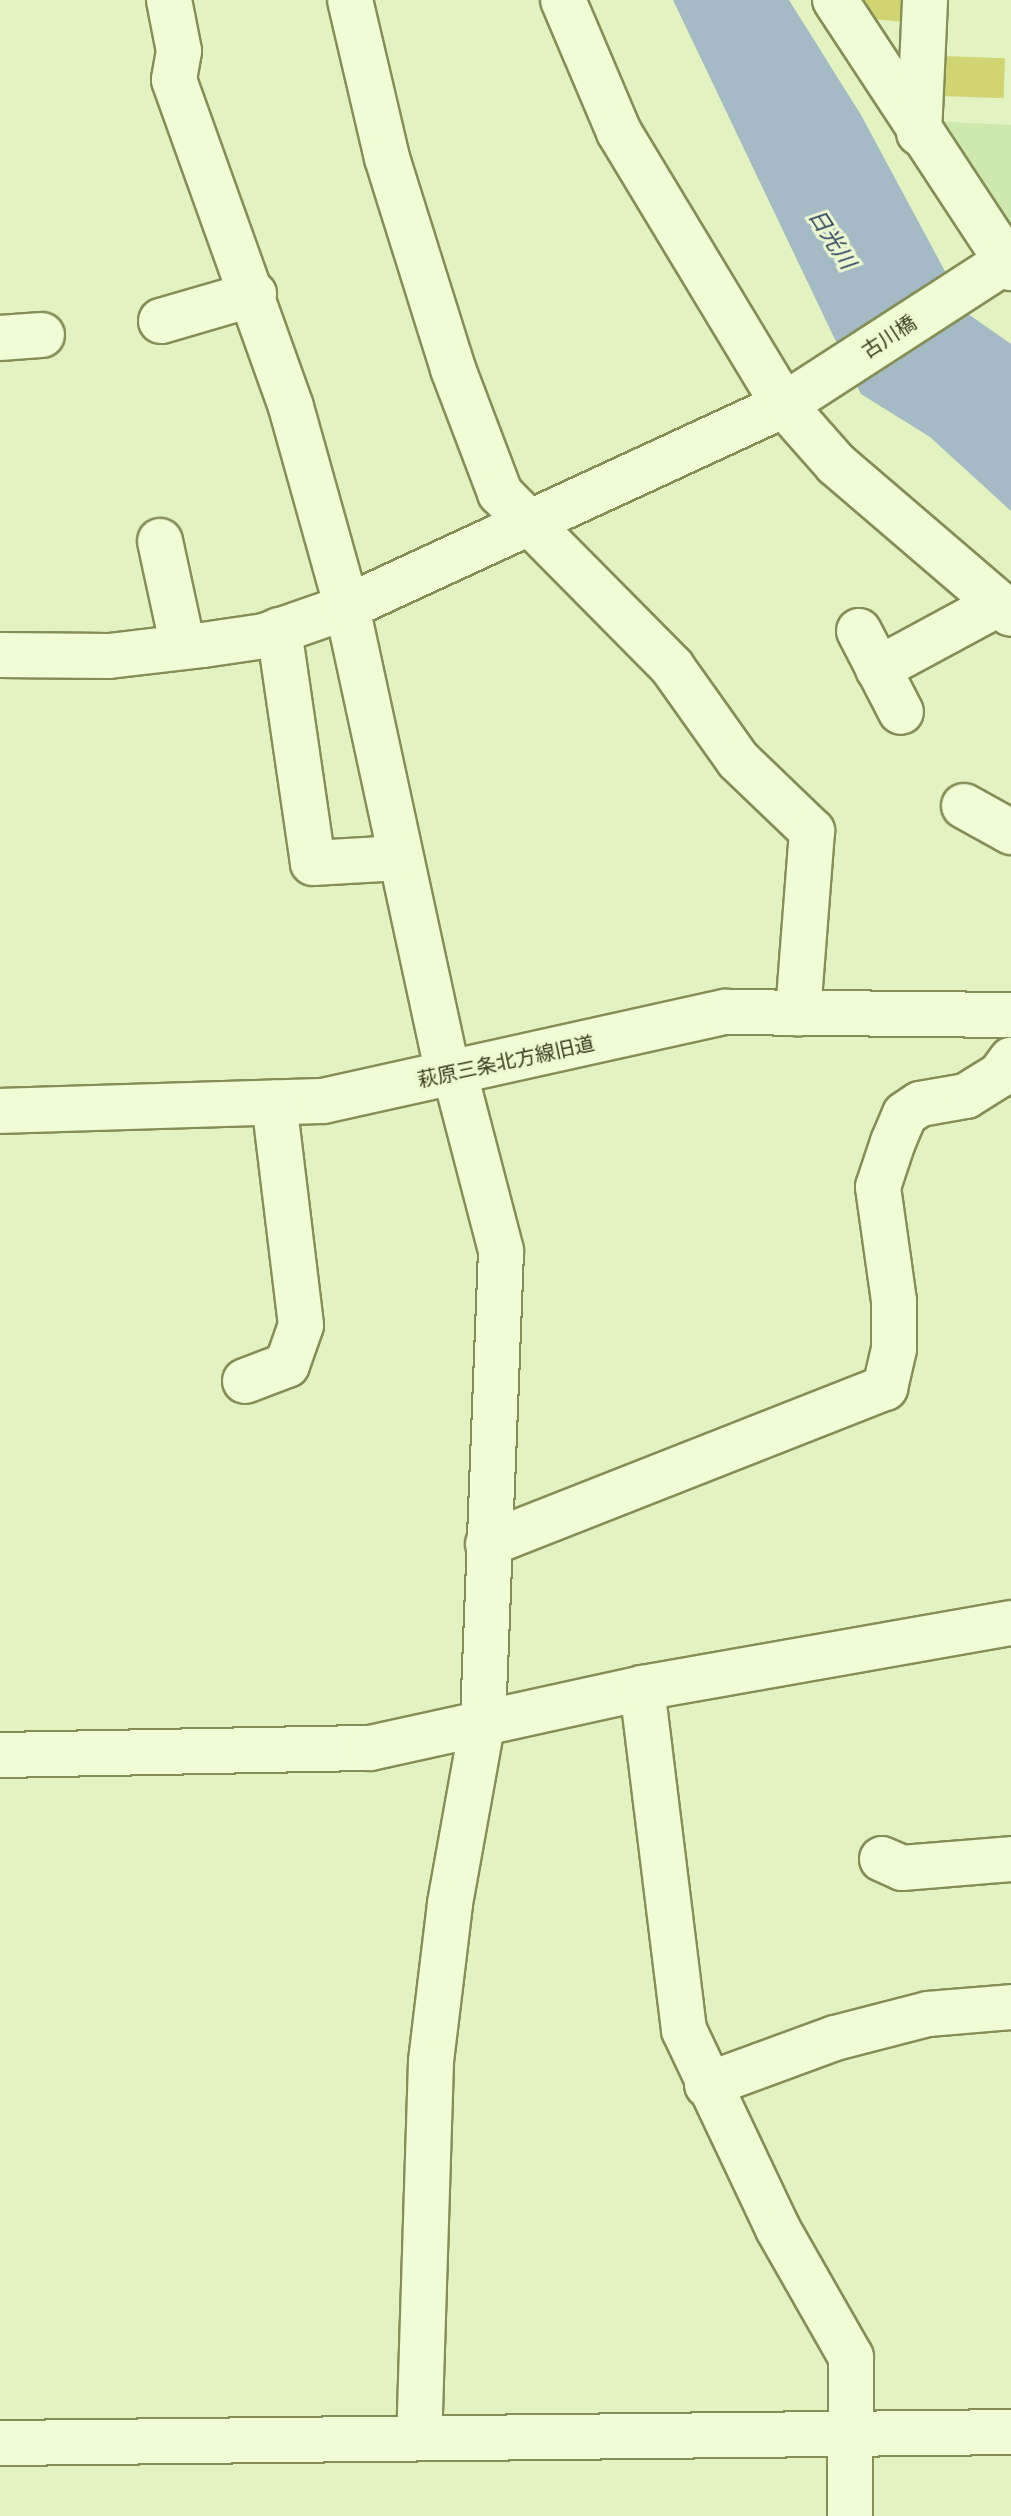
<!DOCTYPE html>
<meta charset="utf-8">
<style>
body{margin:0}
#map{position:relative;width:1011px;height:2516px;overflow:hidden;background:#e2f2c1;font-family:"Roboto Serif","Noto Sans JP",serif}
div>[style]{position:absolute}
.farmland>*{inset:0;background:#cee9ae}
.water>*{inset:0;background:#a4bac4}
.building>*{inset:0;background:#d1d473;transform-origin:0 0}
.roads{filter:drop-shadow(2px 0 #858e57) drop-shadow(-2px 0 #858e57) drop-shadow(0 2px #858e57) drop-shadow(0 -2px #858e57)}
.street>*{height:44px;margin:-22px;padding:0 22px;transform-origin:22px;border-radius:22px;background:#f0fcd5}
.secondary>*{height:44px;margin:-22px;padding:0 22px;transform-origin:22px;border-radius:22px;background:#f0fcd5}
span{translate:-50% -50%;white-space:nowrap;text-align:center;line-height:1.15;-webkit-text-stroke:6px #ecf9d1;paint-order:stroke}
.street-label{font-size:20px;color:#393c1c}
.water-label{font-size:22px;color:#2a415d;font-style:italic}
</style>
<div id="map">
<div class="farmland">
<div style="clip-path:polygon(928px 121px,1011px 125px,1011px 232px)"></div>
</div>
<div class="water">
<div style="clip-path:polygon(673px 0,789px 0,861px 115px,968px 314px,1011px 344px,1011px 511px,930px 437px,861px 394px)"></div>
</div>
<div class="building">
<div style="clip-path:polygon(865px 0,904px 0,903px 22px,864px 18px)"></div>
<div style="left:942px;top:56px;width:63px;height:40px;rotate:2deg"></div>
</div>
<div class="roads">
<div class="street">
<div style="left:169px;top:0;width:52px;rotate:78.9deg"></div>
<div style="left:179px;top:51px;width:29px;rotate:100deg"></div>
<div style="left:174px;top:80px;width:347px;rotate:70.3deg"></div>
<div style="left:291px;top:407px;width:208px;rotate:74.4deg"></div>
<div style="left:347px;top:607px;width:458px;rotate:77.8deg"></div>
<div style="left:444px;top:1055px;width:22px;rotate:60deg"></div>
<div style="left:455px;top:1074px;width:183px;rotate:75.4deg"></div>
<div style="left:501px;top:1251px;width:469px;rotate:92.2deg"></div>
<div style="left:483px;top:1720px;width:187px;rotate:100.2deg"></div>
<div style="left:450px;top:1904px;width:159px;rotate:96.9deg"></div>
<div style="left:431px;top:2062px;width:374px;rotate:91.8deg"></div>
<div style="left:350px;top:0;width:162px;rotate:76.8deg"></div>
<div style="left:387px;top:158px;width:221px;rotate:72.6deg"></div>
<div style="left:453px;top:369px;width:133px;rotate:69.2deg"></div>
<div style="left:500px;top:493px;width:245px;rotate:45.3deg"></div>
<div style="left:672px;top:667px;width:114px;rotate:54.6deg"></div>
<div style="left:738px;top:760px;width:103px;rotate:43.8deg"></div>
<div style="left:812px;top:831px;width:183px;rotate:94.4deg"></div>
<div style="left:563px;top:0;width:143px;rotate:67deg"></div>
<div style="left:619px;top:132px;width:319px;rotate:58.9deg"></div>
<div style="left:784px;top:405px;width:79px;rotate:48.6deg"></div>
<div style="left:836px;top:464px;width:230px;rotate:40.6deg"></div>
<div style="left:835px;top:0;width:321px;rotate:56.7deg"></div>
<div style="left:919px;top:133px;width:133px;rotate:-87.4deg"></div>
<div style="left:161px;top:321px;width:97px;rotate:-16.2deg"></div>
<div style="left:0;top:338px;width:42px;rotate:-4.1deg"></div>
<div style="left:160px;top:541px;width:108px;rotate:77.8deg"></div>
<div style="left:279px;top:630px;width:235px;rotate:81.7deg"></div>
<div style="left:313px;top:863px;width:87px;rotate:-3.3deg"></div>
<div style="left:859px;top:631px;width:91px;rotate:62.6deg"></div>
<div style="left:0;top:655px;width:109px;rotate:0.5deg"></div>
<div style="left:109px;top:656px;width:95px;rotate:-6.7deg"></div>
<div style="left:203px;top:645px;width:62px;rotate:-8.4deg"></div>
<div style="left:264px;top:636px;width:88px;rotate:-19.3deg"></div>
<div style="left:347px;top:607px;width:481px;rotate:-24.8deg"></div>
<div style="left:784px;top:405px;width:270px;rotate:-32.9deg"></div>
<div style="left:878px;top:669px;width:136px;rotate:-28.4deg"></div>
<div style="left:964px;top:806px;width:54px;rotate:29deg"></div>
<div style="left:245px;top:1381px;width:45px;rotate:-20.9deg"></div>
<div style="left:287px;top:1365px;width:42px;rotate:-70.7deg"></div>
<div style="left:301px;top:1325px;width:224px;rotate:-96.9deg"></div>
<div style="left:488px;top:1544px;width:427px;rotate:-21.5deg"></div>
<div style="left:885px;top:1388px;width:40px;rotate:-77deg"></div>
<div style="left:894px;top:1349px;width:48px;rotate:-90deg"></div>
<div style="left:894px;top:1301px;width:115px;rotate:-98deg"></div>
<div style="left:878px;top:1187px;width:47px;rotate:-71.6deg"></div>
<div style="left:893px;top:1142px;width:30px;rotate:-67deg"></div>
<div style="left:905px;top:1114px;width:18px;rotate:-34deg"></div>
<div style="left:920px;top:1104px;width:47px;rotate:-9.9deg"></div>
<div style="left:966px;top:1096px;width:40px;rotate:-32deg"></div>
<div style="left:1000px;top:1075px;width:19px;rotate:-54deg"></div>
<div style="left:642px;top:1688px;width:345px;rotate:83deg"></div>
<div style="left:684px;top:2030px;width:220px;rotate:64.7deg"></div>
<div style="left:778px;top:2229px;width:147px;rotate:60.3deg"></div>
<div style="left:851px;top:2357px;width:159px;rotate:90.4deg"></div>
<div style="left:0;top:1755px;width:370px;rotate:-1.1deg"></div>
<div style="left:370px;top:1748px;width:279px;rotate:-12.4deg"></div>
<div style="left:642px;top:1688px;width:375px;rotate:-10deg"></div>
<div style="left:882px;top:1859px;width:22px;rotate:24deg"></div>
<div style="left:902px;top:1868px;width:109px;rotate:-4.7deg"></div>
<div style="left:707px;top:2085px;width:136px;rotate:-20.2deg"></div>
<div style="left:835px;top:2038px;width:96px;rotate:-14.5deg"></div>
<div style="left:928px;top:2014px;width:83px;rotate:-4.8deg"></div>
<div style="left:0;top:2443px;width:1011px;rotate:-0.62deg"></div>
</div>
<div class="secondary">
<div style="left:0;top:1111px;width:323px;rotate:-1.8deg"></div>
<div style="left:323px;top:1101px;width:413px;rotate:-12.5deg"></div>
<div style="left:726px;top:1012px;width:285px;rotate:0.6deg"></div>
</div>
</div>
<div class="street-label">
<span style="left:889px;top:337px;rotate:-33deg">古川橋</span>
<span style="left:506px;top:1062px;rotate:-12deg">萩原三条北方線旧道</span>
</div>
<div class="water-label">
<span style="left:832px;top:239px;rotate:57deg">日光川</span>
</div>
</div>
